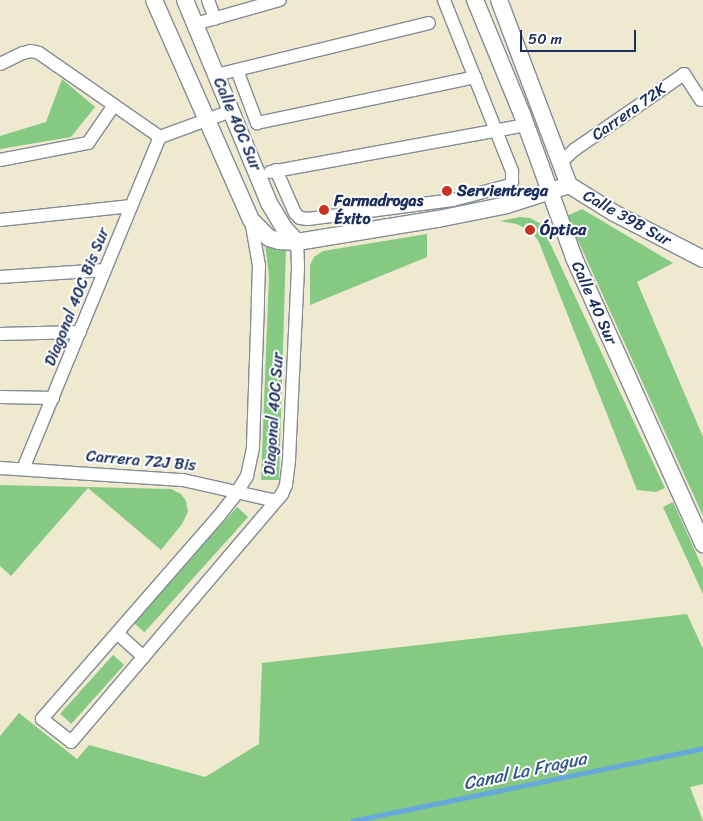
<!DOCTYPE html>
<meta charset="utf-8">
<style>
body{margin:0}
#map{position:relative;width:703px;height:821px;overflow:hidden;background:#eee9cf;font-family:Sriracha,sans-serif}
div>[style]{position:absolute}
.green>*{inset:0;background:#86c982;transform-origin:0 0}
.stream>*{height:4.5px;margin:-2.25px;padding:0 2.25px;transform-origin:2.25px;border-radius:2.25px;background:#66a9db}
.roads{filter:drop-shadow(1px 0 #848c96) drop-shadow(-1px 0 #848c96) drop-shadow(0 1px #848c96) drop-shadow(0 -1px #848c96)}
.minor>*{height:12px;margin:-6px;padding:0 6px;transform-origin:6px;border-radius:6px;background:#fff}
.tertiary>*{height:16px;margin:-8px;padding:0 8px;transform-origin:8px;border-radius:8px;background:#fff}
.dots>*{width:14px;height:14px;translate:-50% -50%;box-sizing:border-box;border:2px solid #fff;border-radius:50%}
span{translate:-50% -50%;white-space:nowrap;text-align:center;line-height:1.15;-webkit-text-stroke:4px #fff;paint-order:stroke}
.street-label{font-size:16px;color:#1b2f5e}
.poi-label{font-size:16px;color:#1b2f5e;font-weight:700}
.left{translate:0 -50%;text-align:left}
.water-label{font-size:18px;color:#355a8a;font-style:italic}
.scale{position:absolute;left:520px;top:30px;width:116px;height:22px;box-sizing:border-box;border:2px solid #1b2f5e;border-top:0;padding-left:6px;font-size:15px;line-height:18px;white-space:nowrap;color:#1b2f5e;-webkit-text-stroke:4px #fff;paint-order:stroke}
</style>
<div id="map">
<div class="green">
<div style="clip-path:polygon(62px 79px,95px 107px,71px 137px,0 149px,0 136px,46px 122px)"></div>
<div style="clip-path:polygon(582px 209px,673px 263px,637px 282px,703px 437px,703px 516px,567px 216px)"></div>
<div style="clip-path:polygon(520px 217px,530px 218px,541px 224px,665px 488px,656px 492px,637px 490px,538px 240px,531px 232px,517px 224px,500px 221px)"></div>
<div style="clip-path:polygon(427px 234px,427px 257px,310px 305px,310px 265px,314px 257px,323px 251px)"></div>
<div style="clip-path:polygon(265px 243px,286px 249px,279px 480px,261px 480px,269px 276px)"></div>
<div style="clip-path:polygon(0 485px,171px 489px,181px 494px,186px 501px,188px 512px,182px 524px,161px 550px,88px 488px,11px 576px,0 566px)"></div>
<div style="clip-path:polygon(673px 502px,703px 569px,703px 594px,663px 507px)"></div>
<div style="left:237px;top:507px;width:15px;height:155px;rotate:42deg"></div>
<div style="clip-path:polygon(687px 614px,703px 649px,703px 784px,690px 787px,703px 821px,0 821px,0 736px,19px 713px,77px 759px,89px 745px,205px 777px,259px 744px,262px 663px)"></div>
<div style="left:113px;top:655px;width:15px;height:79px;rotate:42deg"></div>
</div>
<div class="stream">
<div style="left:352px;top:821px;width:359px;rotate:-11.7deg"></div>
</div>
<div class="roads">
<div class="minor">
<div style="left:208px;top:0;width:20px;rotate:70deg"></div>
<div style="left:195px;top:24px;width:88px;rotate:-15.8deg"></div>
<div style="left:0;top:64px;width:25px;rotate:-26deg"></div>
<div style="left:23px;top:53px;width:8px;rotate:-14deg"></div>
<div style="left:31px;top:51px;width:8px;rotate:14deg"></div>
<div style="left:39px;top:53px;width:147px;rotate:34.8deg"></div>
<div style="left:237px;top:70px;width:57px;rotate:69.3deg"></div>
<div style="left:257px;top:123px;width:223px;rotate:-11.9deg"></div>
<div style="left:216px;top:75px;width:219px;rotate:-13.7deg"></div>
<div style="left:160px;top:137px;width:76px;rotate:-20.1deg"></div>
<div style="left:0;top:160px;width:90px;rotate:-10.9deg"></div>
<div style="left:88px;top:143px;width:46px;rotate:-55.6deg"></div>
<div style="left:560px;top:163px;width:19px;rotate:-43deg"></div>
<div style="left:574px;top:150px;width:134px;rotate:-34.6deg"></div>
<div style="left:684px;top:74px;width:31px;rotate:57deg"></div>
<div style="left:276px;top:170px;width:47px;rotate:66.2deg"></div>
<div style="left:295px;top:213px;width:7px;rotate:45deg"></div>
<div style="left:300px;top:218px;width:8px;rotate:7deg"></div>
<div style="left:308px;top:219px;width:146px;rotate:-7.5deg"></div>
<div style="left:453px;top:200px;width:59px;rotate:-14.7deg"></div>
<div style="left:510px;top:185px;width:4px;rotate:-56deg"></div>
<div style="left:512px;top:182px;width:11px;rotate:-90deg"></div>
<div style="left:512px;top:171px;width:184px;rotate:-111.7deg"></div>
<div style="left:270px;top:172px;width:260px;rotate:-10.4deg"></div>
<div style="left:0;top:220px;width:132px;rotate:-6.1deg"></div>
<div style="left:251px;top:220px;width:47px;rotate:80.1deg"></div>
<div style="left:259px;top:266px;width:36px;rotate:92deg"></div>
<div style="left:258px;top:302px;width:146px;rotate:92deg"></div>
<div style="left:253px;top:448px;width:29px;rotate:102deg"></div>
<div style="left:247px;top:476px;width:26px;rotate:122deg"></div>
<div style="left:233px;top:498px;width:24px;rotate:128deg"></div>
<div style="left:218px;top:517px;width:268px;rotate:131.1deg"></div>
<div style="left:42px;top:719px;width:37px;rotate:38deg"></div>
<div style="left:71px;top:742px;width:326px;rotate:-49.6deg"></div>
<div style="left:282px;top:494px;width:10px;rotate:-66deg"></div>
<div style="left:286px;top:485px;width:26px;rotate:-83deg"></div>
<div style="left:289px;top:459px;width:193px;rotate:-87.3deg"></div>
<div style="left:298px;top:266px;width:24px;rotate:-92deg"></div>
<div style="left:0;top:277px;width:105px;rotate:-3.8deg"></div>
<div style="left:0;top:334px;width:80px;rotate:-1.4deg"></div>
<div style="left:0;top:397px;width:53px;rotate:1.1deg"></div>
<div style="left:0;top:468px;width:183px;rotate:3.8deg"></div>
<div style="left:183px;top:480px;width:95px;rotate:12.7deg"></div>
<div style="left:23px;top:469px;width:359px;rotate:-67.6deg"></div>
<div style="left:117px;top:633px;width:36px;rotate:42deg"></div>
</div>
<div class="tertiary">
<div style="left:154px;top:0;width:240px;rotate:66.2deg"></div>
<div style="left:251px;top:220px;width:25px;rotate:45deg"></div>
<div style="left:269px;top:238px;width:10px;rotate:17deg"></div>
<div style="left:279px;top:241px;width:18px;rotate:3deg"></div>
<div style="left:297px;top:242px;width:143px;rotate:-9.3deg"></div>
<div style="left:438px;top:219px;width:70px;rotate:-11.5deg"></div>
<div style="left:507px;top:205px;width:65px;rotate:-17.9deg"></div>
<div style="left:185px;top:0;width:220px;rotate:67.5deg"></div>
<div style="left:269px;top:203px;width:29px;rotate:59deg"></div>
<div style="left:284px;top:228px;width:19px;rotate:47deg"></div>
<div style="left:475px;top:0;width:123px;rotate:67.6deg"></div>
<div style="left:522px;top:114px;width:153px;rotate:70.1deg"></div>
<div style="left:574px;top:258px;width:314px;rotate:65.7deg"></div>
<div style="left:499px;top:0;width:198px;rotate:69.3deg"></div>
<div style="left:569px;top:185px;width:53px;rotate:31.9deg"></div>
<div style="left:614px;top:213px;width:100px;rotate:27.3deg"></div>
</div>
</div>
<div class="dots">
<div style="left:447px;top:191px;background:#c8321e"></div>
<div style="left:324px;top:210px;background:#c8321e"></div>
<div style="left:530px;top:230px;background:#c8321e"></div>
</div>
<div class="street-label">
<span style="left:629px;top:112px;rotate:-35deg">Carrera 72K</span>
<span style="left:237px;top:124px;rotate:67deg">Calle 40C Sur</span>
<span style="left:627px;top:218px;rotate:29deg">Calle 39B Sur</span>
<span style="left:77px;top:297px;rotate:-68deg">Diagonal 40C Bis Sur</span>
<span style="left:594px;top:303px;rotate:66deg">Calle 40 Sur</span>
<span style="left:274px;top:414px;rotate:-86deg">Diagonal 40C Sur</span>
<span style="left:141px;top:461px;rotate:5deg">Carrera 72J Bis</span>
</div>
<div class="poi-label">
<span class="left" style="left:457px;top:191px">Servientrega</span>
<span class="left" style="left:334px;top:210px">Farmadrogas<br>Éxito</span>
<span class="left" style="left:540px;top:230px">Óptica</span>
</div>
<div class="water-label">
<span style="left:525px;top:771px;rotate:-12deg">Canal La Fragua</span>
</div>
<div class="scale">50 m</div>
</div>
